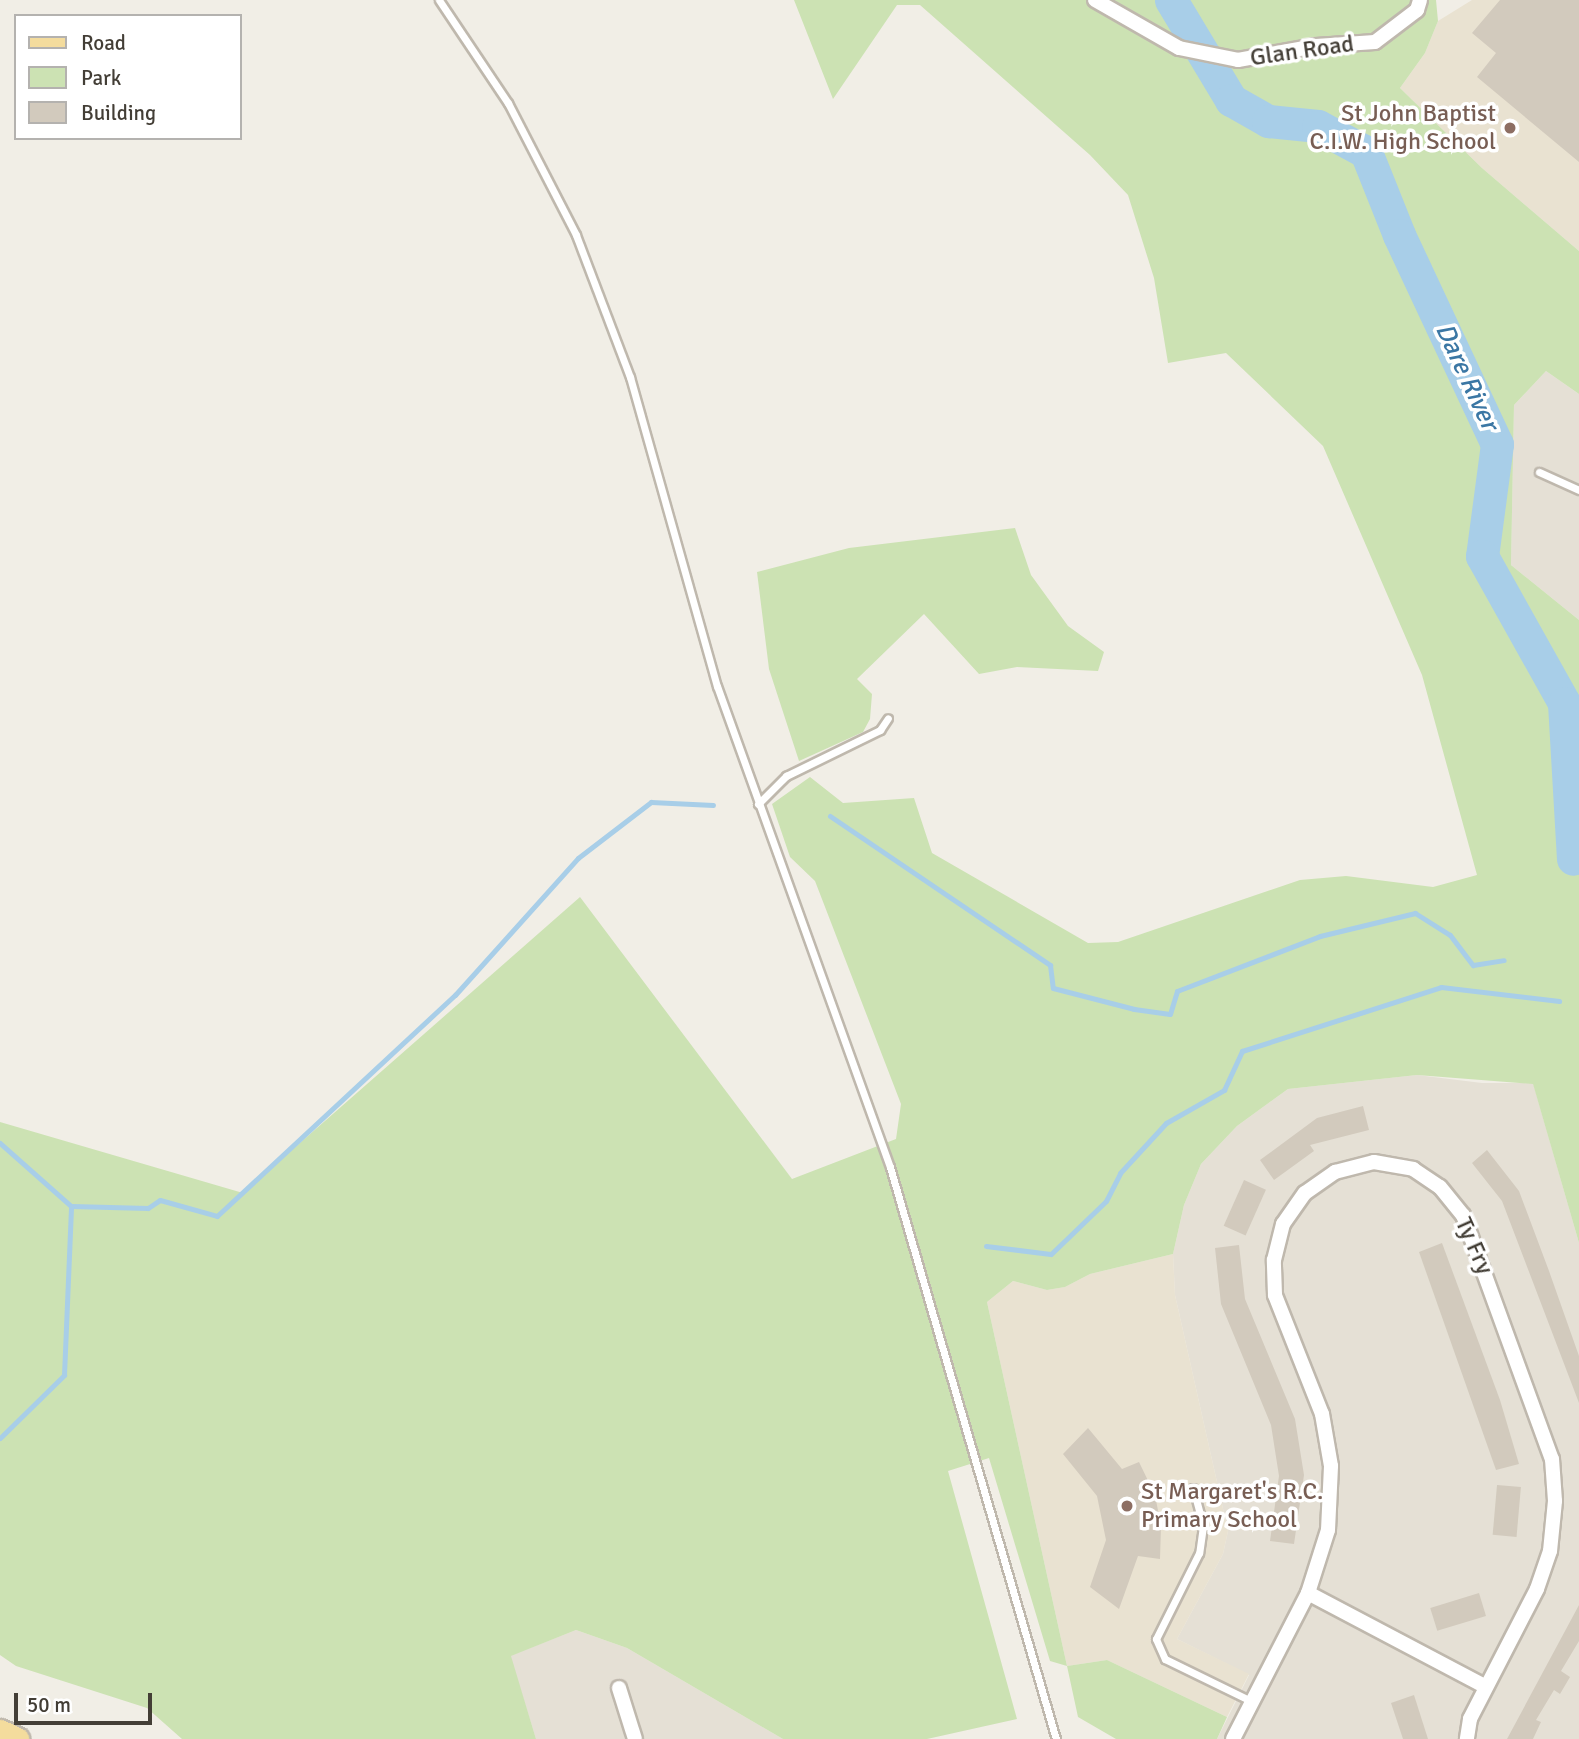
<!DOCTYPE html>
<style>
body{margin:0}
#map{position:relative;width:1579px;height:1739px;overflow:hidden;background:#f1eee6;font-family:Signika,sans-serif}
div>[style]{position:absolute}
.residential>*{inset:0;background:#e5e0d5}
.education>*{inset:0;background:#e9e2d1}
.green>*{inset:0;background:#cce2b3}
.stream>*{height:5px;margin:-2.5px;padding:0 2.5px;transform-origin:2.5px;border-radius:2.5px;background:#a8cee8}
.river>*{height:33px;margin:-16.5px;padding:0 16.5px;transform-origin:16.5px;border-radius:16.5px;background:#a8cee8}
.building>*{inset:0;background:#d2cabd;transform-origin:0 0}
.roads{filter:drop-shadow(2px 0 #bfb8ad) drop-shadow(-2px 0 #bfb8ad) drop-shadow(0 2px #bfb8ad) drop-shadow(0 -2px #bfb8ad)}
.lane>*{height:7px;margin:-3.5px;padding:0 3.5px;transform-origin:3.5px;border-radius:3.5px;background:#fff}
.street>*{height:14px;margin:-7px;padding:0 7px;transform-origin:7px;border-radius:7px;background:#fff}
.primary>*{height:23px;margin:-11.5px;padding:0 11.5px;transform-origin:11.5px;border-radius:11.5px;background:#f4dc9d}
.dots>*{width:19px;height:19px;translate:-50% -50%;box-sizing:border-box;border:4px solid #fff;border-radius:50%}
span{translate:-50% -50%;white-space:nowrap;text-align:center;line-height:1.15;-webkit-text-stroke:7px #fff;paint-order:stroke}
.street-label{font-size:24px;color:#433e36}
.education-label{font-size:24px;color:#785e54}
.right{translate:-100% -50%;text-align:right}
.left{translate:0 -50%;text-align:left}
.water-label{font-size:26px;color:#3b77a4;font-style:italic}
.legend{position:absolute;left:14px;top:14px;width:228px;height:126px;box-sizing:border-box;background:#fff;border:2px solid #b4b2af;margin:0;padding:9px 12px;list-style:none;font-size:21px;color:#433e36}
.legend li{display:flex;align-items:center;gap:14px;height:35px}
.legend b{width:35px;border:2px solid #b4b2af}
.scale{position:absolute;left:14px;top:1693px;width:138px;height:32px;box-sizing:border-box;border:4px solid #433e36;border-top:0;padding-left:9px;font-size:21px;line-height:24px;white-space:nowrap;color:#433e36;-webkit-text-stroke:5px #fff;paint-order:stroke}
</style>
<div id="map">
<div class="residential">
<div style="clip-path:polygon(1546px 371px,1579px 394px,1579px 620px,1511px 565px,1514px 405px)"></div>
<div style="clip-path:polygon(1417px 1075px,1482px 1083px,1533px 1083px,1579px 1243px,1579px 1739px,1217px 1739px,1249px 1675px,1177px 1639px,1223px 1554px,1228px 1531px,1175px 1295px,1173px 1254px,1184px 1205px,1201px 1164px,1237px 1126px,1288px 1089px)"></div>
<div style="clip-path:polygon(576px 1630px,627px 1648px,783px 1739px,536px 1739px,510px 1656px)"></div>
</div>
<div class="education">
<div style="clip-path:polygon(1472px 0,1579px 0,1579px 251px,1482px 168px,1400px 88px,1425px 53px,1438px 21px)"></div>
<div style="clip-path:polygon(1173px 1254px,1175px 1295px,1228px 1531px,1223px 1554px,1177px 1639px,1249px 1674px,1227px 1717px,1107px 1660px,1067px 1666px,987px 1302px,1013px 1281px,1047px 1290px,1065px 1287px,1090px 1274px)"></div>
</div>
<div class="green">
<div style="clip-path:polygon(794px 0,1436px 0,1438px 21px,1425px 53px,1400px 88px,1482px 168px,1579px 251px,1579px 394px,1546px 371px,1514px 405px,1511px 565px,1579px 620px,1579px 1243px,1533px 1084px,1417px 1075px,1288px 1089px,1237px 1126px,1201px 1164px,1184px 1205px,1173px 1254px,1090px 1274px,1065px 1287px,1047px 1290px,1013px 1281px,987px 1302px,1067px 1666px,1107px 1660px,1227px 1717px,1217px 1739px,1116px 1739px,1078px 1717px,1067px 1666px,1050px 1661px,989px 1458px,948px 1471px,1017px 1719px,927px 1739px,783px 1739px,627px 1648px,576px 1630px,511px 1656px,536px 1739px,182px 1739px,147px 1708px,16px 1666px,0 1655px,0 1122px,243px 1193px,580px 897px,792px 1179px,896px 1139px,901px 1104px,815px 881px,790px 857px,772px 804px,810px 777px,843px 803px,914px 798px,932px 853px,1088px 943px,1118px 942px,1300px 880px,1346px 876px,1433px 887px,1477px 875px,1422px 675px,1323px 446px,1226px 353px,1168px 363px,1154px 278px,1128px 195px,1090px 155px,920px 5px,897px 5px,833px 99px)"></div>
<div style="clip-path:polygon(1015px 528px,1031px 575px,1068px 626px,1104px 652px,1098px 671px,1017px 667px,979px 674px,924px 614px,857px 679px,872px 694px,870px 719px,863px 732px,799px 761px,769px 669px,757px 572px,849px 548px)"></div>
</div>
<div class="stream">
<div style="left:830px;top:816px;width:266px;rotate:34.1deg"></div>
<div style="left:1050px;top:965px;width:23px;rotate:83deg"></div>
<div style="left:1053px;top:988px;width:84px;rotate:14.5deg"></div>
<div style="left:1134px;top:1009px;width:36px;rotate:8deg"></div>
<div style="left:1170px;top:1014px;width:24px;rotate:-73deg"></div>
<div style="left:1177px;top:991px;width:153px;rotate:-21deg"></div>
<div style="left:1320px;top:936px;width:98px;rotate:-13.6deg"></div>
<div style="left:1415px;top:913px;width:41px;rotate:32.2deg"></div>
<div style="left:1450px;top:935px;width:38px;rotate:53deg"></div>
<div style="left:1473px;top:965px;width:31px;rotate:-9deg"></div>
<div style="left:0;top:1143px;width:95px;rotate:41.6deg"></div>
<div style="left:71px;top:1206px;width:77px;rotate:1.5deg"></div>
<div style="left:148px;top:1208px;width:14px;rotate:-34deg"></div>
<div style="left:160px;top:1200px;width:59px;rotate:15.7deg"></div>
<div style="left:217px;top:1216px;width:325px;rotate:-42.9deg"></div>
<div style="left:455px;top:995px;width:184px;rotate:-48.1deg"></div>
<div style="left:578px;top:858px;width:92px;rotate:-37.5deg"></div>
<div style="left:651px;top:802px;width:62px;rotate:2.8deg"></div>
<div style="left:986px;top:1246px;width:65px;rotate:7deg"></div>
<div style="left:1051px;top:1254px;width:76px;rotate:-43.9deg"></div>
<div style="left:1106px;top:1201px;width:31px;rotate:-63deg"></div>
<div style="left:1120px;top:1173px;width:68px;rotate:-47.4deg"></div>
<div style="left:1166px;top:1123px;width:67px;rotate:-29.6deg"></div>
<div style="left:1224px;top:1090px;width:43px;rotate:-65.2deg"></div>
<div style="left:1242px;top:1051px;width:209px;rotate:-17.8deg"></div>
<div style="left:1441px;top:987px;width:119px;rotate:6.8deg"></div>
<div style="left:0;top:1438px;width:90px;rotate:-44.5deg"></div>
<div style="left:64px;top:1375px;width:169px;rotate:-87.6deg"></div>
</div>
<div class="river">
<div style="left:1171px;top:0;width:117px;rotate:59deg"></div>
<div style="left:1231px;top:100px;width:43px;rotate:29.6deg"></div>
<div style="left:1268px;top:121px;width:50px;rotate:5.7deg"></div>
<div style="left:1318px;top:126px;width:55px;rotate:28.4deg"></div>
<div style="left:1366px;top:152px;width:89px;rotate:68.3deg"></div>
<div style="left:1399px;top:235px;width:231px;rotate:64.9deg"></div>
<div style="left:1497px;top:444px;width:113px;rotate:97.6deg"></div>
<div style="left:1482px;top:556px;width:168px;rotate:60.8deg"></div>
<div style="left:1564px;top:703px;width:156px;rotate:86.7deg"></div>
</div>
<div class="building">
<div style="clip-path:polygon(1500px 0,1579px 0,1579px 162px,1477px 77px,1496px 53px,1472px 33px)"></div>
<div style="clip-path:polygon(1363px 1106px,1369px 1130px,1310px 1145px,1314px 1151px,1274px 1180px,1260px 1160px,1317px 1118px)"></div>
<div style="clip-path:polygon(1487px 1150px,1519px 1191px,1549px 1271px,1579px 1356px,1579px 1403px,1502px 1201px,1472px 1163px)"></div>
<div style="left:1244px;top:1180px;width:24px;height:50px;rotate:24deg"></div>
<div style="clip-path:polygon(1442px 1243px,1500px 1400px,1519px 1464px,1496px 1470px,1419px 1252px)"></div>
<div style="clip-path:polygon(1239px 1245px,1245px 1299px,1295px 1419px,1304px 1475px,1294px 1544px,1270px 1541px,1279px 1476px,1271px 1425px,1221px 1304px,1215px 1248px)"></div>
<div style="clip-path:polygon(1088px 1428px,1122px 1469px,1139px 1462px,1155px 1495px,1161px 1526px,1160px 1559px,1138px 1556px,1119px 1609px,1090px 1587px,1106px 1540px,1097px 1496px,1063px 1454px)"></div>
<div style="left:1497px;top:1485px;width:24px;height:50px;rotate:5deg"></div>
<div style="left:1479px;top:1593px;width:24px;height:51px;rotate:73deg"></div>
<div style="clip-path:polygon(1579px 1605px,1579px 1641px,1561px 1671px,1570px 1677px,1560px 1694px,1554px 1690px,1536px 1720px,1541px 1722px,1533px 1739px,1507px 1739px)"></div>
<div style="clip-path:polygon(1414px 1695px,1428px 1739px,1403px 1739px,1391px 1703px)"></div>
</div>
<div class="roads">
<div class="lane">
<div style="left:439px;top:0;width:124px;rotate:56.2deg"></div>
<div style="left:508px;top:103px;width:148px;rotate:62.7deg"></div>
<div style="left:576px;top:235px;width:152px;rotate:69.2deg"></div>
<div style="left:630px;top:377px;width:321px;rotate:74.3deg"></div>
<div style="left:717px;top:686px;width:511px;rotate:70.22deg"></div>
<div style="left:890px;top:1167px;width:596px;rotate:73.82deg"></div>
<div style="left:1539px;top:472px;width:44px;rotate:24.2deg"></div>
<div style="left:758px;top:804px;width:40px;rotate:-45deg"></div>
<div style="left:786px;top:776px;width:105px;rotate:-26.1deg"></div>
<div style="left:880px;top:730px;width:14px;rotate:-56deg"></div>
<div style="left:1193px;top:1488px;width:39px;rotate:75deg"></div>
<div style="left:1203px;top:1526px;width:27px;rotate:98deg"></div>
<div style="left:1199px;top:1553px;width:96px;rotate:116.6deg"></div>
<div style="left:1156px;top:1639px;width:22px;rotate:66deg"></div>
<div style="left:1165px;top:1659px;width:96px;rotate:26deg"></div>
</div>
<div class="street">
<div style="left:1095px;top:0;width:97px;rotate:29.7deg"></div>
<div style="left:1179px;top:48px;width:60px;rotate:11.5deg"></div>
<div style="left:1238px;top:60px;width:79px;rotate:-10.2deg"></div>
<div style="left:1316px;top:46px;width:59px;rotate:-3.9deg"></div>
<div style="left:1375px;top:42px;width:53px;rotate:-37.3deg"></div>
<div style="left:1417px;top:10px;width:10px;rotate:-73deg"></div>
<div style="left:1308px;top:1593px;width:201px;rotate:27.8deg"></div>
<div style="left:619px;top:1688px;width:53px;rotate:72.6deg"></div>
<div style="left:1233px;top:1739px;width:164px;rotate:-62.8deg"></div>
<div style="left:1308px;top:1593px;width:66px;rotate:-72.4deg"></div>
<div style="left:1328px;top:1530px;width:64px;rotate:-87.3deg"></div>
<div style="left:1331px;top:1466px;width:53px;rotate:-99.8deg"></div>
<div style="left:1322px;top:1414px;width:128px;rotate:-111.6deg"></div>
<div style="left:1275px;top:1295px;width:35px;rotate:-92deg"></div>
<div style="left:1274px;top:1260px;width:37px;rotate:-76deg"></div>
<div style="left:1283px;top:1224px;width:38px;rotate:-55deg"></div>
<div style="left:1305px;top:1193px;width:37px;rotate:-35deg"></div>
<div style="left:1335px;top:1172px;width:40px;rotate:-14.4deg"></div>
<div style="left:1374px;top:1162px;width:40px;rotate:10deg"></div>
<div style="left:1413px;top:1169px;width:32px;rotate:34deg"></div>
<div style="left:1440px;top:1187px;width:36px;rotate:51deg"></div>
<div style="left:1463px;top:1215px;width:260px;rotate:70deg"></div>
<div style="left:1552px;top:1459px;width:42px;rotate:85.9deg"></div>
<div style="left:1555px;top:1501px;width:50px;rotate:95.7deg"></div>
<div style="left:1550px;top:1551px;width:40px;rotate:108.9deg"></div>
<div style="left:1537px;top:1589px;width:146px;rotate:117.3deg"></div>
<div style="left:1470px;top:1719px;width:20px;rotate:99deg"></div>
</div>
<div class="primary">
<div style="left:0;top:1731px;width:19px;rotate:25deg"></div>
</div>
</div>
<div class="dots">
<div style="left:1510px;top:128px;background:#8d6e63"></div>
<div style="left:1127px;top:1506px;background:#8d6e63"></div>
</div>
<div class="street-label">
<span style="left:1302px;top:51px;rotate:-8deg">Glan Road</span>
<span style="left:1474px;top:1246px;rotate:66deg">Ty Fry</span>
</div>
<div class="education-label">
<span class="right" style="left:1496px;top:128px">St John Baptist<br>C.I.W. High School</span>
<span class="left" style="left:1141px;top:1506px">St Margaret's R.C.<br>Primary School</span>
</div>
<div class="water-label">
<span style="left:1466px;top:377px;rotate:65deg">Dare River</span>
</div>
<ul class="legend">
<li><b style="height:9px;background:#f4dc9d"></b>Road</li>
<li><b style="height:19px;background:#cce2b3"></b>Park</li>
<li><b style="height:19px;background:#d2cabd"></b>Building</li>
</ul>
<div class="scale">50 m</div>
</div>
